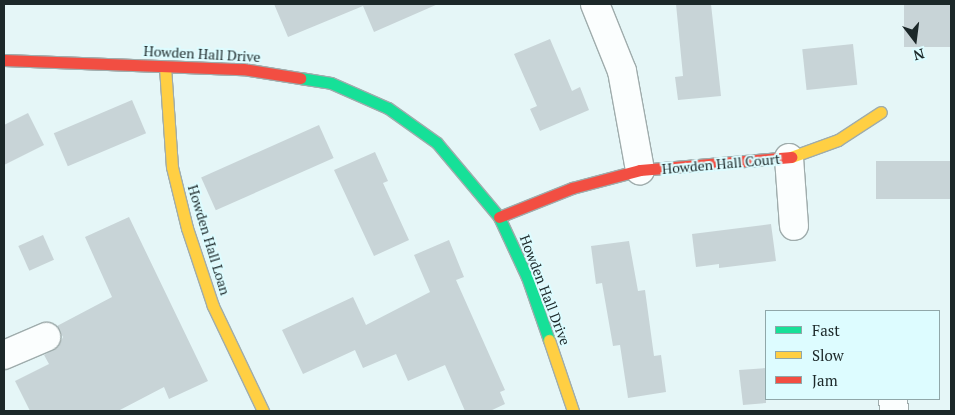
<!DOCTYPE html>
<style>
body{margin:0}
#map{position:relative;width:955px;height:415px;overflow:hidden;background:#e5f6f7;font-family:"PT Serif",serif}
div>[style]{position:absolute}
.building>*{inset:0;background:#c8d4d7;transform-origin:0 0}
.roads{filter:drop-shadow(1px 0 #9facac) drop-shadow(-1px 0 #9facac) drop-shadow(0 1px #9facac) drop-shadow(0 -1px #9facac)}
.street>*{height:28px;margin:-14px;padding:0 14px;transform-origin:14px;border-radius:14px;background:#fbfefe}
.fast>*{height:11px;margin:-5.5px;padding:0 5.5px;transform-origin:5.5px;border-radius:5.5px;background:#16e098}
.slow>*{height:11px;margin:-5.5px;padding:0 5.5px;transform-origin:5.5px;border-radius:5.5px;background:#ffcf43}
.jam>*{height:11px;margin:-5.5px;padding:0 5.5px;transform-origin:5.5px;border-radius:5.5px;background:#f24e42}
span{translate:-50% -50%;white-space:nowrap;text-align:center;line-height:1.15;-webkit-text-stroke:4px #ddfcff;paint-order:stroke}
.street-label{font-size:14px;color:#1c2829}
.frame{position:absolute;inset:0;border:5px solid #1c2829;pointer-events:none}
.legend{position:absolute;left:765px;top:310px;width:175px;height:90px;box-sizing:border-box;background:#ddfcff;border:1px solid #90a7a9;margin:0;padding:6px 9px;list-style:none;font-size:15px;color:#1c2829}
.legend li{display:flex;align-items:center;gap:10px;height:25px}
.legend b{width:25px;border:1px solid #90a7a9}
.north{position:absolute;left:890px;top:15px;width:50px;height:50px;-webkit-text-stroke:4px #ddfcff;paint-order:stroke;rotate:165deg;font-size:14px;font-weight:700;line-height:20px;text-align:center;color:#1c2829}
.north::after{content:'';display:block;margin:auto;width:18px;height:22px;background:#1c2829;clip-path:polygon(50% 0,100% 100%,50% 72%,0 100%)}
</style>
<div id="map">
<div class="building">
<div style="clip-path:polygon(274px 4px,438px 4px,374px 32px,363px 6px,288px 37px)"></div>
<div style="clip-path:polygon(676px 4px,711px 4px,721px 96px,678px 100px,675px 77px,683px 76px)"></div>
<div style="left:951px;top:5px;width:42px;height:47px;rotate:90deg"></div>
<div style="clip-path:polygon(550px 39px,572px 91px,580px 87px,589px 110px,540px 131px,530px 109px,537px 106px,514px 54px)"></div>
<div style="left:853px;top:44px;width:41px;height:51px;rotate:84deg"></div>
<div style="left:132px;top:100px;width:36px;height:85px;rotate:67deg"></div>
<div style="clip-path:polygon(28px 113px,44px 145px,4px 165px,4px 125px)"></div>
<div style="left:319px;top:125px;width:36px;height:129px;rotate:66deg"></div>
<div style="clip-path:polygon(375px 152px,388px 181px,383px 183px,409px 240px,374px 256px,334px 170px)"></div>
<div style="left:951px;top:161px;width:38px;height:75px;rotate:90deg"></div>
<div style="clip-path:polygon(129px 217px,208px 381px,169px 399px,164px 387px,118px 411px,30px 411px,15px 381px,49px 364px,44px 355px,58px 347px,63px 337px,57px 326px,112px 297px,85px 237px)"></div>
<div style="clip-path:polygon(771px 224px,776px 261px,719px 268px,719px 264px,696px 267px,692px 234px)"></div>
<div style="left:43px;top:235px;width:27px;height:27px;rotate:66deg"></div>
<div style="clip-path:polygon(449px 240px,464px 277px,456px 280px,505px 390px,500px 392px,505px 404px,490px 411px,465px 411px,445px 365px,408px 381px,396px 354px,363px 368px,355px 350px,303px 374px,282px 330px,353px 297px,366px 325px,430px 292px,414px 255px)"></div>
<div style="clip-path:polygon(629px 241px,638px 291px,645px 290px,654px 356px,661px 355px,666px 392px,628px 398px,620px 345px,613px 346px,602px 283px,596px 284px,591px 246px)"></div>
<div style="clip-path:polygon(766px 368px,766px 403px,743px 405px,739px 370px)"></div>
</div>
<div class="roads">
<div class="street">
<div style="left:595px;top:4px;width:72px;rotate:68.1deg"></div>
<div style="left:622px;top:71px;width:101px;rotate:79.7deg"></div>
<div style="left:789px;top:158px;width:68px;rotate:85.8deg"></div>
<div style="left:4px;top:355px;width:46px;rotate:-23.2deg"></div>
<div style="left:893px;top:399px;width:12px;rotate:85deg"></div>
</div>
<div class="fast">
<div style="left:300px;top:78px;width:31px;rotate:9deg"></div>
<div style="left:331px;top:83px;width:62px;rotate:23.7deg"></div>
<div style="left:388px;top:108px;width:60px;rotate:35.5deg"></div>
<div style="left:437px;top:143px;width:97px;rotate:50deg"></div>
<div style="left:499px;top:217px;width:66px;rotate:65deg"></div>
<div style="left:527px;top:277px;width:67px;rotate:70.8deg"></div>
</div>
<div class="slow">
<div style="left:165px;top:67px;width:100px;rotate:86deg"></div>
<div style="left:172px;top:167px;width:63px;rotate:76.2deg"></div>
<div style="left:187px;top:228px;width:82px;rotate:71.6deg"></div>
<div style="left:213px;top:306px;width:116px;rotate:64.5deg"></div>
<div style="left:791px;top:157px;width:50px;rotate:-19.9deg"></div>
<div style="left:838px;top:140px;width:51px;rotate:-33.1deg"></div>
<div style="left:549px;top:340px;width:75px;rotate:71.3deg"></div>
</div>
<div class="jam">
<div style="left:4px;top:60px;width:239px;rotate:2.2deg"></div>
<div style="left:243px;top:69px;width:58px;rotate:9deg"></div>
<div style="left:499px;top:217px;width:79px;rotate:-21.7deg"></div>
<div style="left:572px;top:188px;width:70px;rotate:-14.8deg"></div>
<div style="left:640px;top:170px;width:152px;rotate:-4.9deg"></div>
</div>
</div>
<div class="street-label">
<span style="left:202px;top:54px;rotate:3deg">Howden Hall Drive</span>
<span style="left:721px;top:164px;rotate:-5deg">Howden Hall Court</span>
<span style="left:209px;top:240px;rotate:73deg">Howden Hall Loan</span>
<span style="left:545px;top:290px;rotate:69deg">Howden Hall Drive</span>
</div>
<div class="frame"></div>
<ul class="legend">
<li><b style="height:6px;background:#16e098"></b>Fast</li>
<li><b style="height:6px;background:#ffcf43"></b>Slow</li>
<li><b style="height:6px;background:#f24e42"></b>Jam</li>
</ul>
<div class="north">N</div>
</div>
